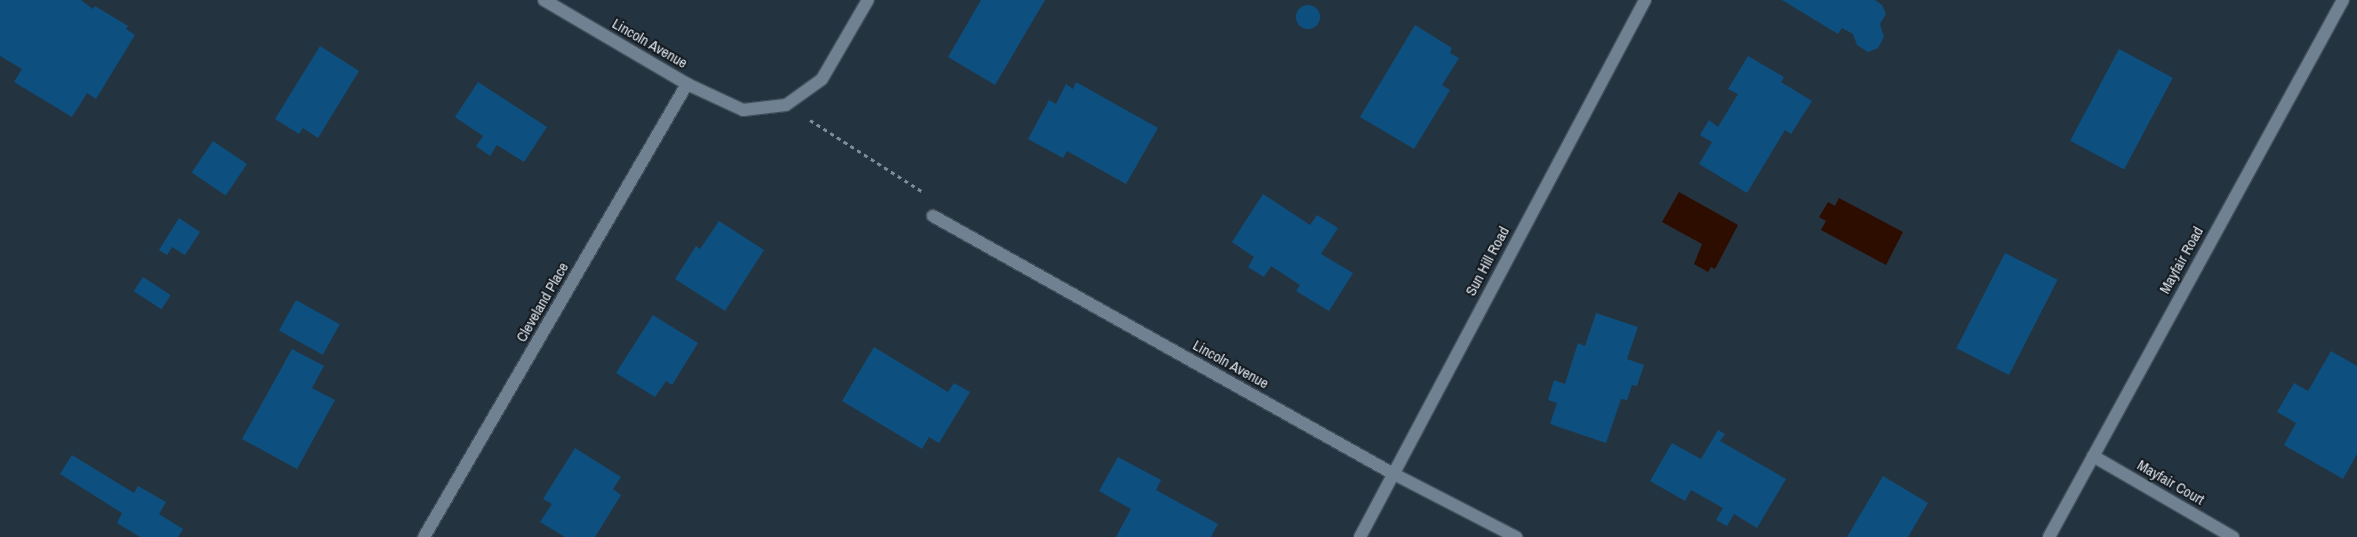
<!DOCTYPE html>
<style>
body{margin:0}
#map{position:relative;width:2357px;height:537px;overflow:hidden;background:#243340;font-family:"Archivo Narrow",sans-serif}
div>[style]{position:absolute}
.water>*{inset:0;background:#2d0d00}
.building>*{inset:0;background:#0d507f;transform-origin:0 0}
.round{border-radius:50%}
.path>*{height:3px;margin-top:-1.5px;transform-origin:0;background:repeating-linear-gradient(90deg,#808c97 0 4px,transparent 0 8px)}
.roads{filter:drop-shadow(1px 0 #424f5a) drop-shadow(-1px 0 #424f5a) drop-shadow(0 1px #424f5a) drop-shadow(0 -1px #424f5a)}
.minor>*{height:12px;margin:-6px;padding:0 6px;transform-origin:6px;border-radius:6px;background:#708191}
span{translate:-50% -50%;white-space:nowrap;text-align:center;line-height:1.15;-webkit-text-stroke:4px #141a20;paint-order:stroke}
.street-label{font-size:15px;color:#d9e2eb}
</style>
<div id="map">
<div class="water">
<div style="clip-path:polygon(1679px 192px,1738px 225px,1715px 269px,1711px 267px,1708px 272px,1694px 264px,1702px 244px,1662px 222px)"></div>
<div style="clip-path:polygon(1839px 198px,1903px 232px,1886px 265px,1821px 230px,1826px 221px,1819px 217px,1828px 202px,1835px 206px)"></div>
</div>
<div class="building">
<div style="clip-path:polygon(0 0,81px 0,93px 9px,95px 6px,128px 26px,126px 29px,135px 35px,96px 99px,87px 93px,72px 117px,14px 82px,22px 69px,0 56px)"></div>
<div style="clip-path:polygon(981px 0,1045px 0,995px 85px,948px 57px)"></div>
<div style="clip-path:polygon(1782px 0,1875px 0,1882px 5px,1886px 14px,1880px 24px,1884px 37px,1878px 48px,1868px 52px,1857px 45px,1853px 34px,1842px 28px,1838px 34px)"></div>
<div class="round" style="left:1296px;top:5px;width:24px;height:24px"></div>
<div style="clip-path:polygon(1415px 25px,1452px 48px,1450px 53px,1459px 58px,1442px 85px,1450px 90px,1414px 149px,1360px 117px)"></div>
<div style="clip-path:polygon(320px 46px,359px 71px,318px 138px,303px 128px,299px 134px,275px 119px)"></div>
<div style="left:2119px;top:49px;width:61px;height:104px;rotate:28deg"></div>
<div style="clip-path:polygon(1748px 56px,1784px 77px,1781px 82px,1812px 101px,1791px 134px,1785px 130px,1747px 193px,1699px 164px,1712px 142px,1700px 135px,1709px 120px,1718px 127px,1738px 94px,1728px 89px)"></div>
<div style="clip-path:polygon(478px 82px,547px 127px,524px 162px,497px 145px,490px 156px,476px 146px,483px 136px,455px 117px)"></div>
<div style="clip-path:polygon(1076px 82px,1158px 128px,1126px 184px,1067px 151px,1063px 158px,1028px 139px,1049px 100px,1056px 104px,1066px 84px,1073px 89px)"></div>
<div style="left:213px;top:141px;width:41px;height:38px;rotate:34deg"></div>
<div style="clip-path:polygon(1263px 194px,1310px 225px,1317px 215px,1338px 228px,1321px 254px,1353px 273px,1329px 311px,1296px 291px,1300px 285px,1271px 266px,1264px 277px,1248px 267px,1254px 257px,1232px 242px)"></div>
<div style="clip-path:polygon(179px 218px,200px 232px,185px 255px,172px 247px,167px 255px,159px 250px)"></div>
<div style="clip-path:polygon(719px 221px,764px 250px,725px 311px,675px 279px,696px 246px,700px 249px)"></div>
<div style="left:2005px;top:253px;width:59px;height:107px;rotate:27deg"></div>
<div style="left:143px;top:277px;width:33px;height:17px;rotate:33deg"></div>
<div style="left:296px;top:300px;width:50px;height:35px;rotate:29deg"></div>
<div style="clip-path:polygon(1596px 313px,1638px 327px,1627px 359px,1644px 365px,1637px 386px,1632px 385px,1627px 400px,1621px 399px,1606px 443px,1550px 424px,1557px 403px,1548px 400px,1554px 380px,1565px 384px,1578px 343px,1585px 346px)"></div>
<div style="clip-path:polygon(653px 315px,698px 343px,672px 385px,666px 381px,655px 397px,616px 373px)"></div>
<div style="clip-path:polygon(874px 347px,948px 392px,954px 383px,970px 392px,939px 443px,929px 437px,922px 449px,842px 401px)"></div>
<div style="clip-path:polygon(292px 349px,324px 366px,312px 388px,335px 400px,297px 469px,242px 439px)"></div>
<div style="clip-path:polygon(2331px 351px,2357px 366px,2357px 454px,2343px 479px,2284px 445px,2296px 423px,2277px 412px,2294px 383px,2308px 391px)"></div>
<div style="clip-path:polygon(1718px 430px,1725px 434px,1720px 441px,1786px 479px,1757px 528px,1734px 514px,1727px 526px,1716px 520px,1723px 508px,1691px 490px,1685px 501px,1650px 481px,1672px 443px,1701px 459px)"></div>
<div style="clip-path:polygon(575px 448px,621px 477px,613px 489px,621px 495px,595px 537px,565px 537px,540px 522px,552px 504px,543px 499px)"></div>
<div style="clip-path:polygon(72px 455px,134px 493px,138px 486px,166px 502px,159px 514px,183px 529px,178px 537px,140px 537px,117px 523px,122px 513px,60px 474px)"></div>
<div style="clip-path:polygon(1118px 457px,1161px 480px,1156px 490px,1218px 524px,1211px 537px,1116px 537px,1131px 509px,1099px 491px)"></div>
<div style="clip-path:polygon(1883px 476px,1928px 503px,1908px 537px,1847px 537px)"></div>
</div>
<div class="path">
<div style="left:810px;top:120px;width:134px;rotate:32.5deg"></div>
</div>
<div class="roads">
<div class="minor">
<div style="left:544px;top:0;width:166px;rotate:30.4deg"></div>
<div style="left:687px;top:84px;width:62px;rotate:24.9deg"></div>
<div style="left:743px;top:110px;width:43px;rotate:-6.6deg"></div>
<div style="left:786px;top:105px;width:44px;rotate:-35.8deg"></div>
<div style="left:822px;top:79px;width:91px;rotate:-59.8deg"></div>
<div style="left:933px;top:216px;width:526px;rotate:29.25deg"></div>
<div style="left:1392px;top:473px;width:140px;rotate:27.3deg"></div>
<div style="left:2093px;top:456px;width:162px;rotate:30.1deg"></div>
<div style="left:424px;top:537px;width:524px;rotate:-59.86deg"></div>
<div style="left:1360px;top:537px;width:608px;rotate:-62.04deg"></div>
<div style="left:2049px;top:537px;width:612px;rotate:-61.3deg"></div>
</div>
</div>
<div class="street-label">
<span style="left:650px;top:43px;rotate:30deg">Lincoln Avenue</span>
<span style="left:2181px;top:260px;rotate:-61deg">Mayfair Road</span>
<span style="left:1487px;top:261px;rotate:-62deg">Sun Hill Road</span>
<span style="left:542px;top:302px;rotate:-60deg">Cleveland Place</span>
<span style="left:1231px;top:364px;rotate:29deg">Lincoln Avenue</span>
<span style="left:2171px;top:482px;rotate:30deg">Mayfair Court</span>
</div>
</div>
